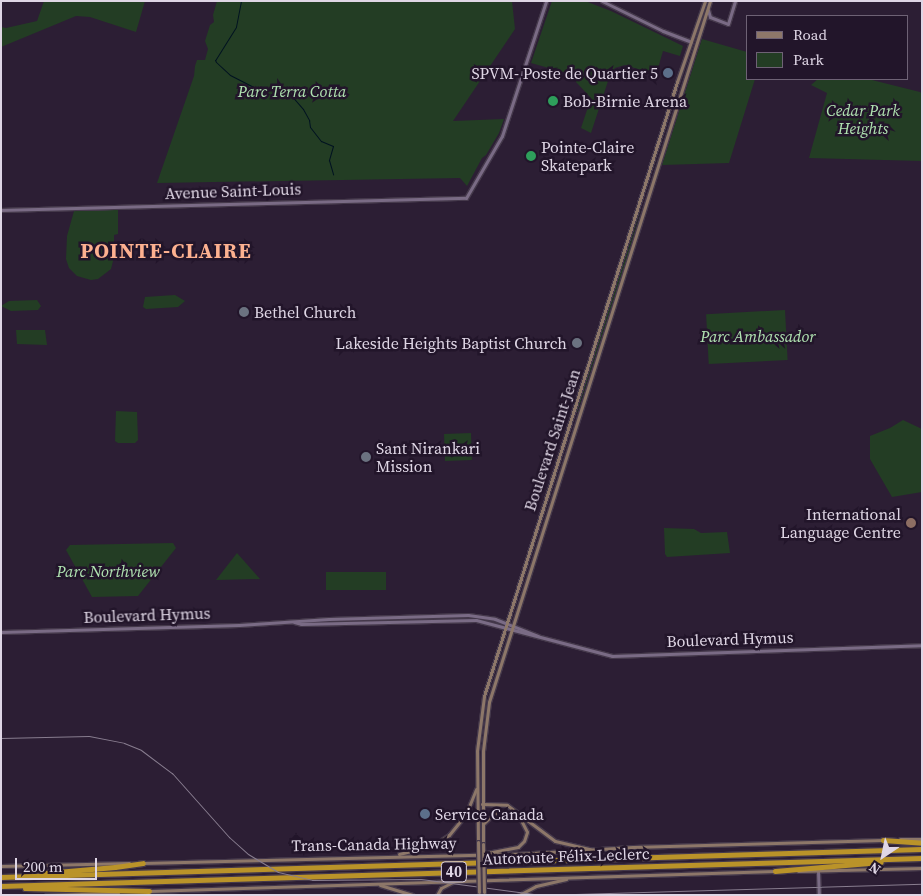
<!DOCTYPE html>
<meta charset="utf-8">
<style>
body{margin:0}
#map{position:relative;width:923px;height:896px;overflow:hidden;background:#2c1e34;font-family:"Source Serif 4",serif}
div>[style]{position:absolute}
.green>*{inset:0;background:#233d24;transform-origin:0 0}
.stream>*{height:1px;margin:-0.5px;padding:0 0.5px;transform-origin:0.5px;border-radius:0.5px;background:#001221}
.roads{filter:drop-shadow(1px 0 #45394b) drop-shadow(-1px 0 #45394b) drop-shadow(0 1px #45394b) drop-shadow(0 -1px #45394b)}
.tertiary>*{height:3px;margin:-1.5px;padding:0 1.5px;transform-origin:1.5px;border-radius:1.5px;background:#7a6b85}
.secondary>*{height:3px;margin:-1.5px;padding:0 1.5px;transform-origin:1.5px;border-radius:1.5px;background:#8d7769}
.motorway>*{height:5px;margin:-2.5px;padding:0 2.5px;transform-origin:2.5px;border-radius:2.5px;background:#ba9329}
.tram>*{height:1px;margin:-0.5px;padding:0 0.5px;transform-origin:0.5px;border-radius:0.5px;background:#887d8f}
.bridges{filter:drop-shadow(1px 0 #45394b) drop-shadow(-1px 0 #45394b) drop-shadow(0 1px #45394b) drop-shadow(0 -1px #45394b)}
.secondary-bridge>*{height:3px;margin:-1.5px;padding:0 1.5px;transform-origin:1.5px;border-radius:1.5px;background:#8d7769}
.dots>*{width:14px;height:14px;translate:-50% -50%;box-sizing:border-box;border:2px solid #22152a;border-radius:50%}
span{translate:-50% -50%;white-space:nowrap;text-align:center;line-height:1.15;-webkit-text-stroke:5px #22152a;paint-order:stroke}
.shield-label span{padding:1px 4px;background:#22152a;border:1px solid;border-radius:4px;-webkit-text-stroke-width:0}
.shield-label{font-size:15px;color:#dfd6e5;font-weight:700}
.poi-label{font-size:16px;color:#dfd6e5}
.right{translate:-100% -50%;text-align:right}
.left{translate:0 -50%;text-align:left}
.park-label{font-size:16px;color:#b0e3b1;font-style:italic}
.street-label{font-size:16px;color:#dfd6e5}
.district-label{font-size:21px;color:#fdb190;font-weight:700;letter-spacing:1px}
.frame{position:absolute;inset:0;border:2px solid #dfd6e5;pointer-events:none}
.legend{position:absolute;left:746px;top:15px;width:162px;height:65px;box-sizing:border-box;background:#22152a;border:1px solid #6e6275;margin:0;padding:6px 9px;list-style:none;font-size:15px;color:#dfd6e5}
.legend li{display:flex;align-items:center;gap:10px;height:25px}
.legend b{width:25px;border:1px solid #6e6275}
.north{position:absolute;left:858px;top:831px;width:50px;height:50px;-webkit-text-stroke:4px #22152a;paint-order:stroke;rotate:214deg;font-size:14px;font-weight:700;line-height:20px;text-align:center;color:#dfd6e5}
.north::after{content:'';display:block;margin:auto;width:18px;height:22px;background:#dfd6e5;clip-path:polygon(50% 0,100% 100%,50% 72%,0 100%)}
.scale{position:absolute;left:15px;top:858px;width:82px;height:22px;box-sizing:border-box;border:2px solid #dfd6e5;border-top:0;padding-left:6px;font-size:15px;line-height:18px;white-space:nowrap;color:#dfd6e5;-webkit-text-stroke:4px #22152a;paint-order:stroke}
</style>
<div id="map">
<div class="green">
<div style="clip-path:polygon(44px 1px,145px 1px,136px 32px,90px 17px,76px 16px,1px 47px,1px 27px,6px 28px,37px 21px)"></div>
<div style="clip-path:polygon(217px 1px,512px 1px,515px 29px,453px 121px,504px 119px,499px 133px,486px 155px,482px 158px,467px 186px,460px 178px,157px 183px,194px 76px,195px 66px,197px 60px,205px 60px,208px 49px,205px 41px,210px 25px,214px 22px,213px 15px)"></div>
<div style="clip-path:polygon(552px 1px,585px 1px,611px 11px,683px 46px,680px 56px,663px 51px,656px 75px,625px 65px,615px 68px,611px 72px,591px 133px,581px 128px,591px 98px,576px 82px,577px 76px,531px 63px)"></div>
<div style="clip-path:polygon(702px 39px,747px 52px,747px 79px,755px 79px,729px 163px,662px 165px)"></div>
<div style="clip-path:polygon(818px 79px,868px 79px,920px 92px,922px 94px,922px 161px,809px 158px,827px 93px,811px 85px)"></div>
<div style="clip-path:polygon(642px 206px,628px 254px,577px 413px,577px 408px)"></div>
<div style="clip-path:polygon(118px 209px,118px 234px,114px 235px,114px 257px,111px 269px,98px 279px,91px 280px,77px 276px,69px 268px,66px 259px,67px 236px,74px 211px)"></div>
<div style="clip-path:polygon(175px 295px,185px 301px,178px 307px,146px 309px,143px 307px,145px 297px)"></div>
<div style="clip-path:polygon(37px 300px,41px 306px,38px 310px,11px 311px,1px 306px,9px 301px)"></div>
<div style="left:785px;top:310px;width:50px;height:79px;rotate:87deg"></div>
<div style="clip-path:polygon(16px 330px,45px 330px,47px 345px,17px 344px)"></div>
<div style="clip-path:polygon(116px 411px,137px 412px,138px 440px,135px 443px,118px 443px,115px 441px)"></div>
<div style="clip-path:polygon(903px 420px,922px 429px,922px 492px,892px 497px,870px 459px,870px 436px,890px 428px)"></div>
<div style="left:471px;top:433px;width:27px;height:27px;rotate:88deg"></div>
<div style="clip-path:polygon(664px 528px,694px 529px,701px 533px,727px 532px,730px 553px,667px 557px,665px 554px)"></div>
<div style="clip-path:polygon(173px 543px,176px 548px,138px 596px,92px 597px,66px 550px,70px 545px)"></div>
<div style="clip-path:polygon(237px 553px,260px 579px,216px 580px)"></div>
<div style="left:386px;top:572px;width:18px;height:60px;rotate:90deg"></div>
</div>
<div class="stream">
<div style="left:241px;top:1px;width:26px;rotate:101deg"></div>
<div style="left:236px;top:27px;width:39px;rotate:122deg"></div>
<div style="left:215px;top:60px;width:2px;rotate:63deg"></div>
<div style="left:216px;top:62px;width:19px;rotate:43deg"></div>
<div style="left:230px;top:75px;width:28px;rotate:27deg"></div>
<div style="left:255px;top:88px;width:20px;rotate:3deg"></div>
<div style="left:275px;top:89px;width:16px;rotate:18deg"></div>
<div style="left:290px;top:94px;width:20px;rotate:49deg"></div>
<div style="left:303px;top:109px;width:13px;rotate:61deg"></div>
<div style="left:309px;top:120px;width:7px;rotate:82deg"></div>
<div style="left:310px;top:127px;width:18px;rotate:52deg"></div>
<div style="left:321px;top:141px;width:13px;rotate:23deg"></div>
<div style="left:333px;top:146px;width:15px;rotate:106deg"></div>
<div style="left:329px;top:160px;width:15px;rotate:74deg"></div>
</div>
<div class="roads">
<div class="tertiary">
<div style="left:602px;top:1px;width:68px;rotate:26.2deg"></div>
<div style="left:663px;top:31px;width:30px;rotate:21deg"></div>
<div style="left:708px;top:10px;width:7px;rotate:74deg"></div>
<div style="left:710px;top:17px;width:19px;rotate:21deg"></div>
<div style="left:728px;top:24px;width:24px;rotate:-73deg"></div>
<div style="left:1px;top:210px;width:465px;rotate:-1.5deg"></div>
<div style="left:466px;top:198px;width:72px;rotate:-59.9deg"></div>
<div style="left:502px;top:136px;width:142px;rotate:-71.9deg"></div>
<div style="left:294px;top:622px;width:7px;rotate:16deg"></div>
<div style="left:301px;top:624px;width:175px;rotate:-1.3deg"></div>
<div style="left:476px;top:620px;width:141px;rotate:14.8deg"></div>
<div style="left:612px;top:656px;width:310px;rotate:-2deg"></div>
<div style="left:1px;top:632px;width:238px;rotate:-1.7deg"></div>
<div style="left:239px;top:625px;width:90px;rotate:-3.8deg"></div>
<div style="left:329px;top:619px;width:139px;rotate:-1.6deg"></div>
<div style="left:468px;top:615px;width:27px;rotate:8deg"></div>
<div style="left:495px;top:619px;width:46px;rotate:21.6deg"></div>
<div style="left:818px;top:871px;width:24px;rotate:88deg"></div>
</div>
<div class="secondary">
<div style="left:482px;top:804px;width:25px;rotate:2deg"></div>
<div style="left:507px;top:805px;width:60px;rotate:36.9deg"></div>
<div style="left:555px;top:841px;width:36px;rotate:13deg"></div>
<div style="left:483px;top:824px;width:16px;rotate:-45deg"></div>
<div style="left:494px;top:813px;width:11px;rotate:-5deg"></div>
<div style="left:505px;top:812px;width:18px;rotate:27deg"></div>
<div style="left:521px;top:820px;width:13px;rotate:63deg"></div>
<div style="left:527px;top:832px;width:9px;rotate:108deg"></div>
<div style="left:524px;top:841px;width:8px;rotate:135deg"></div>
<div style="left:518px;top:847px;width:33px;rotate:169deg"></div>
<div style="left:900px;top:839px;width:22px"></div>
<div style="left:478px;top:842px;width:91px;rotate:-90.6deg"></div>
<div style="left:477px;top:751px;width:55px;rotate:-82.7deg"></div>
<div style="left:484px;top:696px;width:644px;rotate:-72.55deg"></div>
<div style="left:677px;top:82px;width:86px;rotate:-70.9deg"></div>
<div style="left:483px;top:844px;width:93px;rotate:-90deg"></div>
<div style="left:483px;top:751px;width:49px;rotate:-83deg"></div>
<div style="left:489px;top:702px;width:735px;rotate:-72.5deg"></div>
<div style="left:399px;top:854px;width:36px;rotate:-14deg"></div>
<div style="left:434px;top:845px;width:18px;rotate:-34deg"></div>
<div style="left:449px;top:835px;width:27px;rotate:-51deg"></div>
<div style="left:466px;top:814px;width:27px;rotate:-68deg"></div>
<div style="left:143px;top:863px;width:374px;rotate:-1.4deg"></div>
<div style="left:517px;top:854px;width:116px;rotate:-3.5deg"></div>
<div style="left:633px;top:847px;width:251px;rotate:-1.6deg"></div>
<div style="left:1px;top:866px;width:128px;rotate:-1.3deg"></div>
<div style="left:798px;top:871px;width:124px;rotate:-1.4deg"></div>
<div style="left:380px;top:885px;width:34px;rotate:17deg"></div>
<div style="left:149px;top:891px;width:626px;rotate:-1.83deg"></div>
<div style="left:46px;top:895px;width:72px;rotate:-1.6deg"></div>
<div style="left:437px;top:895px;width:8px;rotate:-60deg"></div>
<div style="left:441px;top:888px;width:16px;rotate:-27deg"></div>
<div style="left:519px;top:895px;width:19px;rotate:-28deg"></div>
<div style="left:536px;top:886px;width:31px;rotate:-13deg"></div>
</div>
<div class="motorway">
<div style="left:883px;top:840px;width:39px;rotate:4deg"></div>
<div style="left:775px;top:871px;width:106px;rotate:-4.9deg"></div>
<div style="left:45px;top:873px;width:70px;rotate:-4.9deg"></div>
<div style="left:115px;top:867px;width:28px;rotate:-8deg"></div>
<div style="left:1px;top:877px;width:921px;rotate:-1.74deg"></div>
<div style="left:1px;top:886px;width:921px;rotate:-1.74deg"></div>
<div style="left:25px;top:888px;width:124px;rotate:1.4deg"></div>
</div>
</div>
<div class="tram">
<div style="left:1px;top:738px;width:88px;rotate:-1.3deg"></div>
<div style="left:89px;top:736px;width:36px;rotate:11deg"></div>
<div style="left:124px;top:743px;width:18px;rotate:22deg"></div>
<div style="left:141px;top:750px;width:39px;rotate:37deg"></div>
<div style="left:172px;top:773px;width:86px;rotate:48.3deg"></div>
<div style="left:229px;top:837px;width:25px;rotate:42deg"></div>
<div style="left:248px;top:854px;width:35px;rotate:31deg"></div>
<div style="left:278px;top:872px;width:35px;rotate:13deg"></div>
<div style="left:312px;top:880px;width:109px;rotate:-0.5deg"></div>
<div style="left:421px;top:879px;width:121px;rotate:7.6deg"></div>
<div style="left:541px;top:895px;width:381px;rotate:-1.7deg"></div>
</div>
<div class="bridges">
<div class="secondary-bridge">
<div style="left:478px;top:842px;width:50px;rotate:88.9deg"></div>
<div style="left:483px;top:844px;width:48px;rotate:88.8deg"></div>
</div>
</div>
<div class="dots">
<div style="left:668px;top:73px;background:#5c6f8a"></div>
<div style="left:553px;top:101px;background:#2e9e5b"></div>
<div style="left:531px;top:156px;background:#2e9e5b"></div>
<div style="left:244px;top:312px;background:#6b7280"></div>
<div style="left:577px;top:343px;background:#6b7280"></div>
<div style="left:366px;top:457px;background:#6b7280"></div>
<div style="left:911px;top:523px;background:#8d6e63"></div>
<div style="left:425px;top:814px;background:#5c6f8a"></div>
</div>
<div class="shield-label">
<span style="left:454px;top:872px">40</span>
</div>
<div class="poi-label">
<span class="right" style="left:658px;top:73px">SPVM- Poste de Quartier 5</span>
<span class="left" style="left:563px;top:101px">Bob-Birnie Arena</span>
<span class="left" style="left:541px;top:156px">Pointe-Claire<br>Skatepark</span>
<span class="left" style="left:254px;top:312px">Bethel Church</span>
<span class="right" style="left:567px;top:343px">Lakeside Heights Baptist Church</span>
<span class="left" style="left:376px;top:457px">Sant Nirankari<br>Mission</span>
<span class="right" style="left:901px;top:523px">International<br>Language Centre</span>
<span class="left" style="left:435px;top:814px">Service Canada</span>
</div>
<div class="park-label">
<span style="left:292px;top:91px">Parc Terra Cotta</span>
<span style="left:863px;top:119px">Cedar Park<br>Heights</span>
<span style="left:758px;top:336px">Parc Ambassador</span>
<span style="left:108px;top:571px">Parc Northview</span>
</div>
<div class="street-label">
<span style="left:233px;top:191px;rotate:-2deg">Avenue Saint-Louis</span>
<span style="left:552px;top:440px;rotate:-72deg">Boulevard Saint-Jean</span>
<span style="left:147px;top:615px;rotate:-2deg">Boulevard Hymus</span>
<span style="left:730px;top:639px;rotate:-2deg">Boulevard Hymus</span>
<span style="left:374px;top:844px;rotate:-1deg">Trans-Canada Highway</span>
<span style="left:566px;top:856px;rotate:-2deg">Autoroute Félix-Leclerc</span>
</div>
<div class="district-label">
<span style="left:166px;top:251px">POINTE-CLAIRE</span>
</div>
<div class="frame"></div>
<ul class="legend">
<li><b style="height:6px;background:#8d7769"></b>Road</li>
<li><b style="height:14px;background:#233d24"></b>Park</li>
</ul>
<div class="north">N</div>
<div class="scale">200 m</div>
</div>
